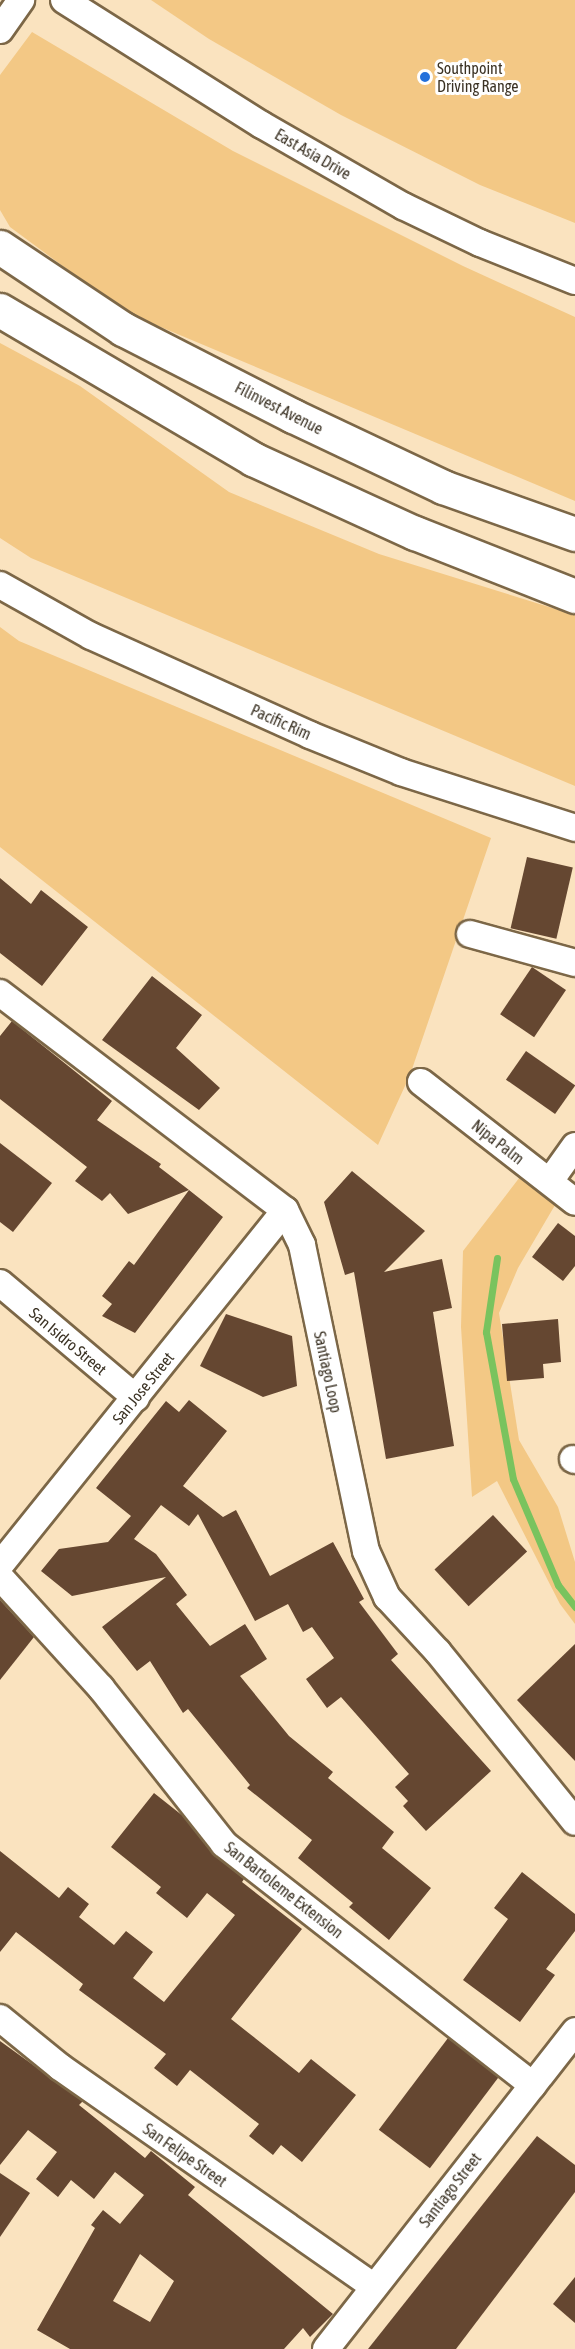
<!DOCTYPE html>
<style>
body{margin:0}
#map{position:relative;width:575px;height:2349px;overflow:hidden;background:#fae3bf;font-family:"Asap Condensed",sans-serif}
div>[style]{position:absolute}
.green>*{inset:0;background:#f3c885}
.stream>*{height:7px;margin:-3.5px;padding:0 3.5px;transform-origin:3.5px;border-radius:3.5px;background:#79c35e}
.building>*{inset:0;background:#654731;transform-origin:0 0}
.roads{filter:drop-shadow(2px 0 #7c6747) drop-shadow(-2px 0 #7c6747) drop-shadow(0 2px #7c6747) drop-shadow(0 -2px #7c6747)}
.minor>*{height:26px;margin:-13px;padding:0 13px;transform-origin:13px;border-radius:13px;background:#fff}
.secondary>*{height:33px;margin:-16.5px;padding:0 16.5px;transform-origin:16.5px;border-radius:16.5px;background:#fff}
.dots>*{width:16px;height:16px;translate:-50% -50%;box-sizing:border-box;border:3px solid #fff;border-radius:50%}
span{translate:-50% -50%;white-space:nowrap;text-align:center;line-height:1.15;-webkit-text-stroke:6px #fff;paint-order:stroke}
.poi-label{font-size:16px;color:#3b3224}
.left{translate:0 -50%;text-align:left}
.street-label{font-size:16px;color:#3b3224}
</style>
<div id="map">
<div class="green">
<div style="clip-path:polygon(151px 0,575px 0,575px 223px,480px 185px,341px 115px,209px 39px)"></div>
<div style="clip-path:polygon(32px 32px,233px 151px,463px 266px,575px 317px,575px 501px,125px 312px,10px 227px,0 210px,0 75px)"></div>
<div style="clip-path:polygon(0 343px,80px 386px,229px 492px,379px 554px,575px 615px,575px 786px,31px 558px,0 538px)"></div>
<div style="clip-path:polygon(0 627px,19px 641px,491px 838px,410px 1075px,378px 1145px,0 847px)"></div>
<div style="clip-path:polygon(523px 1173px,558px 1200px,518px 1268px,499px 1313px,519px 1440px,558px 1507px,575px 1562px,575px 1624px,560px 1604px,497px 1481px,472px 1497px,461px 1327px,463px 1251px)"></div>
</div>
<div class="stream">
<div style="left:497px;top:1258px;width:75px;rotate:98.5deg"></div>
<div style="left:486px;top:1332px;width:149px;rotate:79.6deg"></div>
<div style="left:513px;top:1479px;width:115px;rotate:67deg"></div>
<div style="left:558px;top:1585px;width:28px;rotate:52deg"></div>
</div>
<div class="building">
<div style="left:527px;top:857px;width:47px;height:73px;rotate:13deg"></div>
<div style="clip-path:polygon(0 878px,31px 904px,41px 890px,88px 927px,42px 986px,0 953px)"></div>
<div style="left:532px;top:967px;width:41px;height:57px;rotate:34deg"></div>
<div style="clip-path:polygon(152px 976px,202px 1015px,176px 1048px,220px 1088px,199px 1110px,102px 1040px)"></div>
<div style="clip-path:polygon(12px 1021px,112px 1101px,97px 1120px,161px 1164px,159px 1167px,189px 1190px,128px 1214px,110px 1193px,102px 1201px,75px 1181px,87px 1167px,0 1099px,0 1036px)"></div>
<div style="left:526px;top:1051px;width:60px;height:35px;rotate:35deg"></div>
<div style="clip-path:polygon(0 1143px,52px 1183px,13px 1232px,0 1222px)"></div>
<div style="clip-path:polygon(352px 1171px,425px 1231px,384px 1272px,442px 1259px,452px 1308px,433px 1312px,454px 1446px,386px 1459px,354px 1272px,345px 1275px,324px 1202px)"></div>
<div style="clip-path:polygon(189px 1190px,223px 1217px,135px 1333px,102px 1316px,112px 1304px,102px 1296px,129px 1261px,134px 1265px)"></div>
<div style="clip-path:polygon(558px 1223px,575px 1236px,575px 1266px,563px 1281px,532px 1257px)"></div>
<div style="clip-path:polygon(226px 1314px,292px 1336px,297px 1386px,263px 1397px,200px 1366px)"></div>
<div style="clip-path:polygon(558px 1319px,561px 1362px,543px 1364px,544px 1378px,507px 1381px,502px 1324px)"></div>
<div style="clip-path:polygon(189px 1400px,227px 1431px,183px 1486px,223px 1517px,236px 1510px,270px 1576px,333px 1542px,364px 1599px,359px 1602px,398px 1654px,391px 1660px,491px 1771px,426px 1831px,403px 1806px,408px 1801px,395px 1787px,409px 1774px,341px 1697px,327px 1708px,306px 1679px,334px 1658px,312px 1627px,303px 1632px,288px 1604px,255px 1621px,198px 1514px,189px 1526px,161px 1505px,134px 1539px,156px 1554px,187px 1595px,176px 1604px,210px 1646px,245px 1624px,267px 1659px,240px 1676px,289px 1736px,333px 1772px,328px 1778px,394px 1832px,382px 1848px,431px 1888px,389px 1940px,349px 1907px,353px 1903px,298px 1858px,312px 1840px,247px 1788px,250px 1785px,188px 1709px,183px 1713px,150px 1661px,137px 1671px,102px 1627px,166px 1577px,72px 1596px,41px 1571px,59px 1549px,108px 1542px,131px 1516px,96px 1488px,166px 1401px,179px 1412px)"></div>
<div style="left:493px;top:1515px;width:50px;height:80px;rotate:47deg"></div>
<div style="clip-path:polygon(0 1600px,34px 1637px,0 1680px)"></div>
<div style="clip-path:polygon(575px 1644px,575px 1761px,517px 1700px)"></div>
<div style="clip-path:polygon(154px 1793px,183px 1816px,212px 1853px,244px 1879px,242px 1882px,302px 1929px,231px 2019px,299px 2073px,311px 2059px,356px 2095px,302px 2162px,281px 2145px,273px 2155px,249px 2136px,259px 2124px,190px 2070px,177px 2086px,154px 2068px,166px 2054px,79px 1990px,83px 1984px,16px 1932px,0 1952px,0 1851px,59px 1898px,68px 1887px,89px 1904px,79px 1917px,114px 1945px,126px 1931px,153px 1952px,133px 1978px,164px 2002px,235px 1915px,207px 1893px,187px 1918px,156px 1893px,161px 1887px,111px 1847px)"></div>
<div style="clip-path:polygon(522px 1872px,575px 1914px,575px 1931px,546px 1969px,555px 1975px,520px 2022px,463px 1980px,508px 1919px,494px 1908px)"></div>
<div style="left:448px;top:2038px;width:64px;height:115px;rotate:37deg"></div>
<div style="clip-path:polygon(evenodd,0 2041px,83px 2101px,79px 2105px,145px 2158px,151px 2151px,195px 2187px,188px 2195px,333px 2314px,310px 2337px,303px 2328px,284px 2349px,70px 2349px,37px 2330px,95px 2228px,91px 2225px,103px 2210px,120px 2224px,144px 2195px,115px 2172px,94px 2199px,71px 2180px,58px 2197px,36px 2179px,57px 2152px,28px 2130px,0 2165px,0 2041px,140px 2254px,174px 2281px,150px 2322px,113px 2301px,140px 2254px)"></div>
<div style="clip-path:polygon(537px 2136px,575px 2165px,575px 2192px,456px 2349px,368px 2349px)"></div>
<div style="clip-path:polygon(0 2173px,30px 2193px,0 2237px)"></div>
<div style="clip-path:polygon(575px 2277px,575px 2323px,553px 2304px)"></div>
</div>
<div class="roads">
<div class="minor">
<div style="left:64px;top:0;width:234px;rotate:32.3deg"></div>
<div style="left:262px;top:125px;width:163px;rotate:29.9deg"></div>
<div style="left:403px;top:206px;width:85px;rotate:25.7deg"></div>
<div style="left:480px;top:243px;width:102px;rotate:21.8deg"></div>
<div style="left:0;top:30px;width:37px;rotate:-55deg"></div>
<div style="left:0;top:585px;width:104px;rotate:29.3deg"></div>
<div style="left:91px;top:636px;width:240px;rotate:24.3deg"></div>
<div style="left:310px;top:735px;width:98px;rotate:22.1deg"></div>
<div style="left:401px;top:772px;width:183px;rotate:17.8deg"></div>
<div style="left:470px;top:934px;width:109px;rotate:15.4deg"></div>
<div style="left:0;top:993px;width:358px;rotate:37.3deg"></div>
<div style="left:285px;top:1210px;width:39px;rotate:64deg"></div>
<div style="left:302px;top:1245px;width:313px;rotate:78.2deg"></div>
<div style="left:366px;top:1551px;width:51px;rotate:65.5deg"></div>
<div style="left:387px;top:1597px;width:75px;rotate:47.2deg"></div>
<div style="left:438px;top:1652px;width:218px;rotate:51.1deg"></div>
<div style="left:421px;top:1082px;width:195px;rotate:37.9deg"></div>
<div style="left:550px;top:1181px;width:43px;rotate:-54.5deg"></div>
<div style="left:0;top:1283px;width:178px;rotate:40.2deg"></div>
<div style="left:573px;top:1459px;width:2px;rotate:27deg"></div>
<div style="left:0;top:1565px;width:455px;rotate:-51.2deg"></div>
<div style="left:0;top:1577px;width:150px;rotate:47.7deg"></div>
<div style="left:101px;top:1688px;width:199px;rotate:51.7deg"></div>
<div style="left:224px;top:1844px;width:392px;rotate:38deg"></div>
<div style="left:0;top:2018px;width:77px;rotate:39.2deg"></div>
<div style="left:60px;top:2067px;width:383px;rotate:35deg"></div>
<div style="left:326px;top:2349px;width:404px;rotate:-51.9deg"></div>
</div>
<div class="secondary">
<div style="left:0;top:247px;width:148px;rotate:33.7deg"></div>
<div style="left:123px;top:329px;width:191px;rotate:27.1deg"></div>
<div style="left:293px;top:416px;width:166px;rotate:25.3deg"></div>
<div style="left:443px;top:487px;width:140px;rotate:19.6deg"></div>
<div style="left:0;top:310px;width:294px;rotate:30.5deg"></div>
<div style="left:253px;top:459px;width:178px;rotate:24.6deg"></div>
<div style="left:415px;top:533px;width:172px;rotate:21.5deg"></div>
</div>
</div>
<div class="dots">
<div style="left:425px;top:77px;background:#2370db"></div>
</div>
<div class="poi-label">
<span class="left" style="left:437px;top:77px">Southpoint<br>Driving Range</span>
</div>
<div class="street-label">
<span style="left:313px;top:154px;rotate:30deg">East Asia Drive</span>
<span style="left:279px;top:408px;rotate:27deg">Filinvest Avenue</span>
<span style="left:281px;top:722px;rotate:24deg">Pacific Rim</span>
<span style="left:498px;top:1142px;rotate:38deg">Nipa Palm</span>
<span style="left:68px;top:1341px;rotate:40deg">San Isidro Street</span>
<span style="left:328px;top:1372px;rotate:78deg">Santiago Loop</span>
<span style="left:143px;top:1388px;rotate:-51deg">San Jose Street</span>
<span style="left:284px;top:1890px;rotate:38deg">San Bartoleme Extension</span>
<span style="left:185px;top:2155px;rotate:35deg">San Felipe Street</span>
<span style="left:450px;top:2190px;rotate:-52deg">Santiago Street</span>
</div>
</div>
